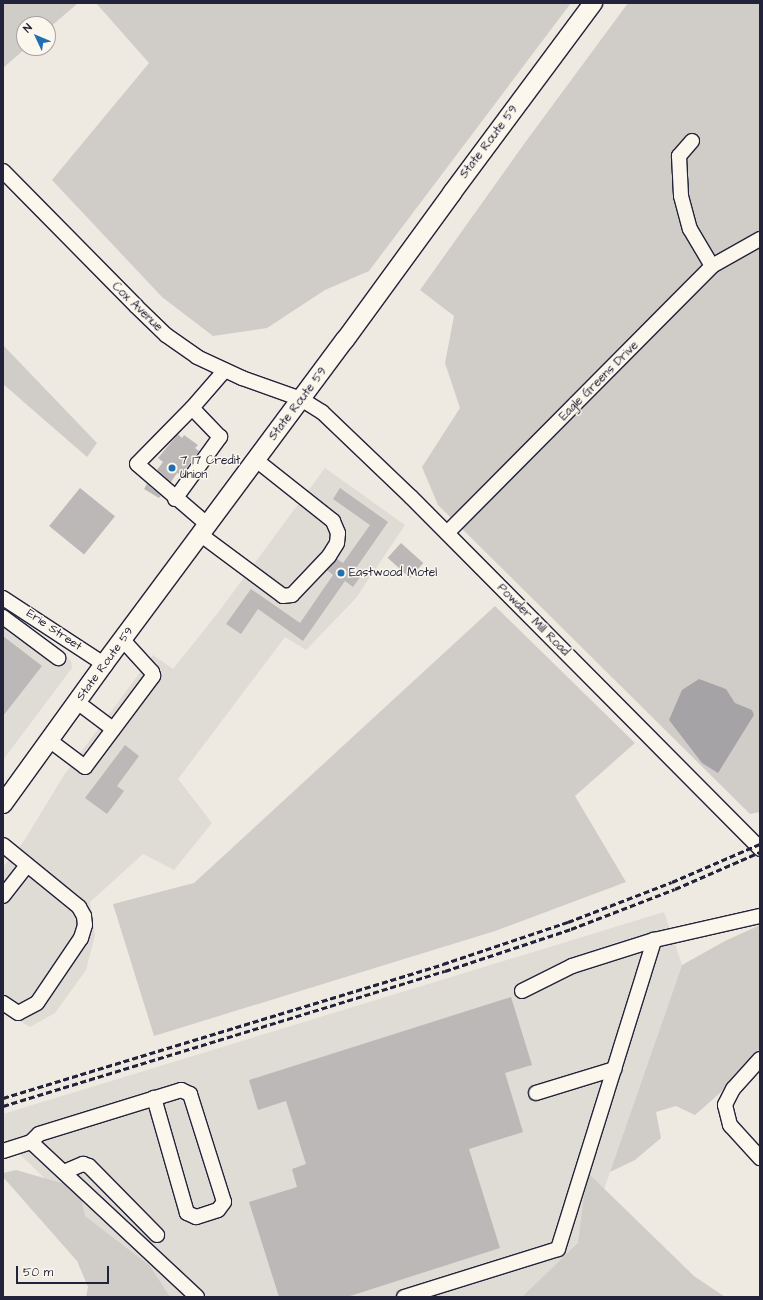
<!DOCTYPE html>
<style>
body{margin:0}
#map{position:relative;width:763px;height:1300px;overflow:hidden;background:#eeeae2;font-family:"Architects Daughter",sans-serif}
div>[style]{position:absolute}
.built>*{inset:0;background:#dfdbd5}
.green>*{inset:0;background:#d0cdc9}
.water>*{inset:0;background:#a6a3a7}
.building>*{inset:0;background:#bcb8b8;transform-origin:0 0}
.roads{filter:drop-shadow(1px 0 #22223b) drop-shadow(-1px 0 #22223b) drop-shadow(0 1px #22223b) drop-shadow(0 -1px #22223b)}
.minor>*{height:14px;margin:-7px;padding:0 7px;transform-origin:7px;border-radius:7px;background:#fbf7ec}
.major>*{height:18px;margin:-9px;padding:0 9px;transform-origin:9px;border-radius:9px;background:#fbf7ec}
.rail>*{height:3px;margin-top:-1.5px;transform-origin:0;background:repeating-linear-gradient(90deg,#22223b 0 6px,transparent 0 9px)}
.dots>*{width:11px;height:11px;translate:-50% -50%;box-sizing:border-box;border:2px solid #fbf7ec;border-radius:50%}
span{translate:-50% -50%;white-space:nowrap;text-align:center;line-height:1.15;-webkit-text-stroke:3px #fbf7ec;paint-order:stroke}
.street-label{font-size:12px;color:#22223b}
.poi-label{font-size:12px;color:#22223b}
.left{translate:0 -50%;text-align:left}
.frame{position:absolute;inset:0;border:4px solid #22223b;pointer-events:none}
.north{position:absolute;left:16px;top:16px;width:40px;height:40px;box-sizing:border-box;background:#fbf7ec;border:1px solid #a4a2a5;border-radius:50%;rotate:314deg;font-size:11px;font-weight:700;line-height:16px;text-align:center;color:#22223b}
.north::after{content:'';display:block;margin:auto;width:14px;height:18px;background:#1f6fb2;clip-path:polygon(50% 0,100% 100%,50% 72%,0 100%)}
.scale{position:absolute;left:16px;top:1266px;width:93px;height:18px;box-sizing:border-box;border:2px solid #22223b;border-top:0;padding-left:5px;font-size:12px;line-height:14px;white-space:nowrap;color:#22223b;-webkit-text-stroke:3px #fbf7ec;paint-order:stroke}
</style>
<div id="map">
<div class="built">
<div style="clip-path:polygon(325px 468px,405px 525px,356px 598px,306px 650px,285px 637px,178px 779px,212px 823px,174px 870px,143px 854px,90px 902px,95px 935px,86px 970px,55px 1013px,30px 1027px,3px 1011px,3px 867px,24px 841px,64px 775px,153px 655px,173px 669px,217px 614px)"></div>
<div style="clip-path:polygon(3px 611px,71px 661px,72px 668px,3px 760px)"></div>
<div style="clip-path:polygon(664px 912px,682px 965px,583px 1250px,553px 1297px,168px 1297px,3px 1138px,3px 1114px)"></div>
</div>
<div class="green">
<div style="clip-path:polygon(3px 3px,78px 3px,48px 29px,48px 24px,24px 24px,24px 48px,26px 48px,3px 68px)"></div>
<div style="clip-path:polygon(96px 3px,571px 3px,369px 271px,325px 290px,267px 328px,213px 336px,162px 297px,52px 180px,149px 63px)"></div>
<div style="clip-path:polygon(628px 3px,760px 3px,760px 812px,750px 814px,438px 505px,422px 467px,460px 408px,445px 363px,454px 316px,420px 290px,524px 144px)"></div>
<div style="clip-path:polygon(3px 345px,97px 443px,87px 457px,3px 384px)"></div>
<div style="clip-path:polygon(495px 606px,635px 743px,575px 796px,626px 882px,495px 931px,154px 1036px,113px 904px,194px 883px)"></div>
<div style="clip-path:polygon(760px 925px,760px 1049px,720px 1093px,695px 1115px,676px 1106px,656px 1112px,661px 1138px,635px 1160px,610px 1172px,682px 965px,725px 941px)"></div>
<div style="clip-path:polygon(16px 1170px,79px 1188px,85px 1216px,150px 1266px,170px 1297px,86px 1297px,88px 1287px,77px 1261px,3px 1177px,3px 1173px)"></div>
<div style="clip-path:polygon(587px 1172px,694px 1276px,725px 1297px,522px 1297px,578px 1243px)"></div>
</div>
<div class="water">
<div style="clip-path:polygon(699px 679px,726px 689px,735px 703px,752px 710px,754px 715px,718px 773px,702px 763px,669px 720px,682px 690px)"></div>
</div>
<div class="building">
<div style="clip-path:polygon(178px 434px,182px 438px,184px 435px,198px 445px,195px 448px,199px 451px,181px 475px,177px 473px,171px 482px,157px 470px,163px 462px,158px 458px)"></div>
<div style="clip-path:polygon(147px 484px,161px 496px,159px 498px,144px 489px)"></div>
<div style="left:80px;top:488px;width:45px;height:49px;rotate:39deg"></div>
<div style="clip-path:polygon(340px 488px,388px 522px,354px 571px,361px 576px,353px 587px,345px 581px,303px 641px,258px 609px,241px 634px,226px 624px,251px 589px,300px 623px,333px 575px,327px 570px,337px 559px,343px 563px,370px 525px,333px 499px)"></div>
<div style="left:401px;top:543px;width:30px;height:20px;rotate:42deg"></div>
<div style="clip-path:polygon(3px 636px,42px 666px,3px 716px)"></div>
<div style="clip-path:polygon(125px 745px,139px 756px,117px 786px,124px 791px,107px 814px,85px 798px)"></div>
<div style="clip-path:polygon(511px 997px,532px 1065px,505px 1073px,523px 1132px,469px 1149px,500px 1248px,347px 1297px,279px 1297px,249px 1202px,297px 1187px,292px 1169px,306px 1164px,286px 1101px,258px 1110px,249px 1080px)"></div>
</div>
<div class="roads">
<div class="minor">
<div style="left:692px;top:141px;width:20px;rotate:131deg"></div>
<div style="left:679px;top:156px;width:40px;rotate:87.1deg"></div>
<div style="left:681px;top:196px;width:34px;rotate:75deg"></div>
<div style="left:690px;top:229px;width:43px;rotate:59.3deg"></div>
<div style="left:3px;top:171px;width:190px;rotate:45.4deg"></div>
<div style="left:136px;top:306px;width:42px;rotate:44deg"></div>
<div style="left:166px;top:335px;width:38px;rotate:35deg"></div>
<div style="left:197px;top:357px;width:50px;rotate:25deg"></div>
<div style="left:242px;top:378px;width:63px;rotate:19.6deg"></div>
<div style="left:301px;top:399px;width:25px;rotate:32deg"></div>
<div style="left:322px;top:412px;width:123px;rotate:43.7deg"></div>
<div style="left:411px;top:497px;width:496px;rotate:45.2deg"></div>
<div style="left:192px;top:408px;width:78px;rotate:134.5deg"></div>
<div style="left:137px;top:464px;width:94px;rotate:40.7deg"></div>
<div style="left:175px;top:499px;width:77px;rotate:-54deg"></div>
<div style="left:220px;top:437px;width:40px;rotate:-134deg"></div>
<div style="left:192px;top:408px;width:50px;rotate:-49deg"></div>
<div style="left:447px;top:533px;width:376px;rotate:-45.2deg"></div>
<div style="left:712px;top:266px;width:55px;rotate:-29.4deg"></div>
<div style="left:201px;top:535px;width:102px;rotate:36.6deg"></div>
<div style="left:283px;top:596px;width:9px;rotate:-6deg"></div>
<div style="left:292px;top:595px;width:54px;rotate:-46.5deg"></div>
<div style="left:329px;top:556px;width:15px;rotate:-58deg"></div>
<div style="left:337px;top:543px;width:10px;rotate:-84deg"></div>
<div style="left:338px;top:533px;width:13px;rotate:-113deg"></div>
<div style="left:333px;top:521px;width:98px;rotate:-141.6deg"></div>
<div style="left:3px;top:598px;width:121px;rotate:33.2deg"></div>
<div style="left:3px;top:617px;width:69px;rotate:36.7deg"></div>
<div style="left:77px;top:702px;width:45px;rotate:36.9deg"></div>
<div style="left:49px;top:740px;width:45px;rotate:36.9deg"></div>
<div style="left:85px;top:767px;width:114px;rotate:-53.2deg"></div>
<div style="left:153px;top:676px;width:4px;rotate:-104deg"></div>
<div style="left:152px;top:672px;width:45px;rotate:-132.3deg"></div>
<div style="left:3px;top:845px;width:98px;rotate:39.2deg"></div>
<div style="left:79px;top:907px;width:10px;rotate:61deg"></div>
<div style="left:84px;top:916px;width:9px;rotate:84deg"></div>
<div style="left:85px;top:925px;width:14px;rotate:107deg"></div>
<div style="left:81px;top:938px;width:78px;rotate:124.1deg"></div>
<div style="left:37px;top:1003px;width:21px;rotate:152deg"></div>
<div style="left:18px;top:1013px;width:18px;rotate:-146deg"></div>
<div style="left:3px;top:896px;width:39px;rotate:-52deg"></div>
<div style="left:522px;top:991px;width:56px;rotate:-26.6deg"></div>
<div style="left:572px;top:966px;width:86px;rotate:-17.6deg"></div>
<div style="left:760px;top:1059px;width:40px;rotate:132deg"></div>
<div style="left:733px;top:1089px;width:18px;rotate:117deg"></div>
<div style="left:725px;top:1105px;width:21px;rotate:76deg"></div>
<div style="left:730px;top:1125px;width:45px;rotate:47.7deg"></div>
<div style="left:536px;top:1093px;width:82px;rotate:-17.1deg"></div>
<div style="left:31px;top:1142px;width:11px;rotate:-45deg"></div>
<div style="left:39px;top:1134px;width:149px;rotate:-17.2deg"></div>
<div style="left:181px;top:1090px;width:10px;rotate:24deg"></div>
<div style="left:190px;top:1094px;width:113px;rotate:72.5deg"></div>
<div style="left:224px;top:1202px;width:10px;rotate:127deg"></div>
<div style="left:218px;top:1210px;width:23px;rotate:162deg"></div>
<div style="left:196px;top:1217px;width:10px;rotate:-156deg"></div>
<div style="left:187px;top:1213px;width:120px;rotate:-106deg"></div>
<div style="left:3px;top:1151px;width:29px;rotate:-18deg"></div>
<div style="left:31px;top:1142px;width:227px;rotate:43deg"></div>
<div style="left:64px;top:1172px;width:21px;rotate:-23deg"></div>
<div style="left:83px;top:1164px;width:6px;rotate:18deg"></div>
<div style="left:89px;top:1166px;width:97px;rotate:45.4deg"></div>
<div style="left:404px;top:1297px;width:161px;rotate:-17.3deg"></div>
<div style="left:558px;top:1249px;width:324px;rotate:-72.7deg"></div>
<div style="left:654px;top:940px;width:109px;rotate:-12.8deg"></div>
</div>
<div class="major">
<div style="left:3px;top:804px;width:173px;rotate:-54.2deg"></div>
<div style="left:104px;top:664px;width:404px;rotate:-53.4deg"></div>
<div style="left:345px;top:340px;width:182px;rotate:-53.9deg"></div>
<div style="left:452px;top:193px;width:237px;rotate:-53.4deg"></div>
</div>
</div>
<div class="rail">
<div style="left:3px;top:1098px;width:460px;rotate:-16.9deg"></div>
<div style="left:443px;top:964px;width:132px;rotate:-18.6deg"></div>
<div style="left:568px;top:922px;width:111px;rotate:-21deg"></div>
<div style="left:672px;top:882px;width:96px;rotate:-23.4deg"></div>
<div style="left:3px;top:1106px;width:462px;rotate:-17deg"></div>
<div style="left:445px;top:971px;width:133px;rotate:-18.4deg"></div>
<div style="left:571px;top:929px;width:111px;rotate:-21deg"></div>
<div style="left:675px;top:889px;width:93px;rotate:-23.5deg"></div>
</div>
<div class="dots">
<div style="left:172px;top:468px;background:#1f6fb2"></div>
<div style="left:341px;top:573px;background:#1f6fb2"></div>
</div>
<div class="street-label">
<span style="left:489px;top:142px;rotate:-53deg">State Route 59</span>
<span style="left:137px;top:307px;rotate:44deg">Cox Avenue</span>
<span style="left:599px;top:381px;rotate:-45deg">Eagle Greens Drive</span>
<span style="left:298px;top:404px;rotate:-53deg">State Route 59</span>
<span style="left:533px;top:620px;rotate:45deg">Powder Mill Road</span>
<span style="left:54px;top:630px;rotate:34deg">Erie Street</span>
<span style="left:105px;top:664px;rotate:-54deg">State Route 59</span>
</div>
<div class="poi-label">
<span class="left" style="left:180px;top:468px">7 17 Credit<br>Union</span>
<span class="left" style="left:349px;top:573px">Eastwood Motel</span>
</div>
<div class="frame"></div>
<div class="north">N</div>
<div class="scale">50 m</div>
</div>
